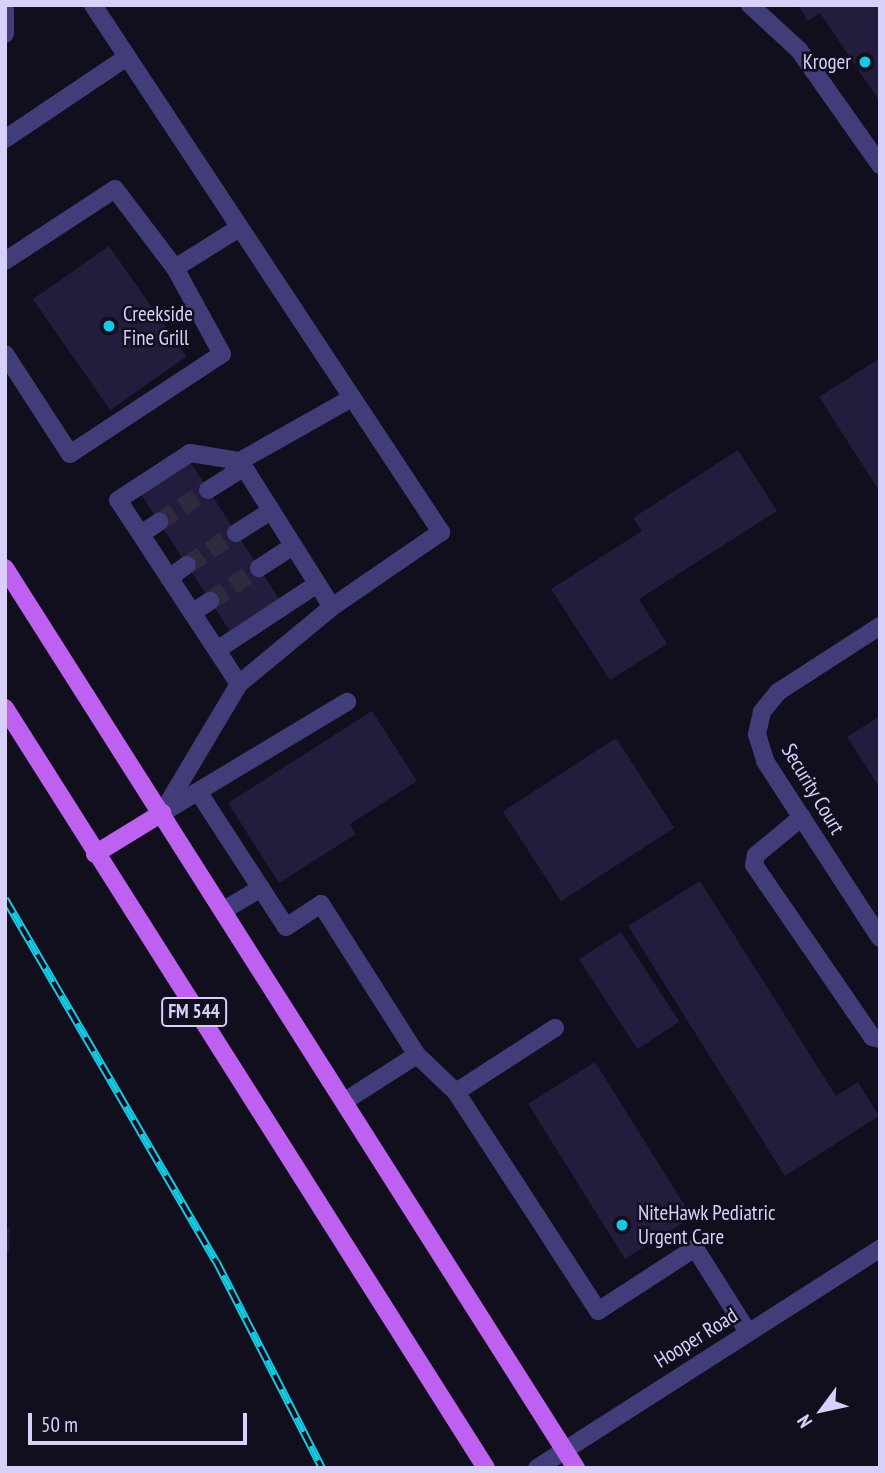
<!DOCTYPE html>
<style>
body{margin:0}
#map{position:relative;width:885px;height:1473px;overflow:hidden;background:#110e1e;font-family:"PT Sans Narrow",sans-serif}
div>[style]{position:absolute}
.building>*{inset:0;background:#241c3d;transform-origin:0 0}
.minor-tunnel>*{height:18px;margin-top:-9px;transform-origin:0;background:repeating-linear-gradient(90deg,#2f2b3f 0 18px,transparent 0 27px)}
.minor>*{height:18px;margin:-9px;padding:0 9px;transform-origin:9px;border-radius:9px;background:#413d79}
.major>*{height:18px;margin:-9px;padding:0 9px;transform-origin:9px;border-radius:9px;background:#be61f0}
.rail>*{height:8px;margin-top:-4px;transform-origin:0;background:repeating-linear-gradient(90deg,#110e1e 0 16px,#15c9e2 0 32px);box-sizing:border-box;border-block:2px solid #15c9e2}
.dots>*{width:19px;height:19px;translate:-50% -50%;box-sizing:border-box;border:4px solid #110e1e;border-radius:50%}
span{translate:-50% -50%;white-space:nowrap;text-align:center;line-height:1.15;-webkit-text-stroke:5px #110e1e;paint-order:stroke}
.shield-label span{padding:2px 5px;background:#110e1e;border:2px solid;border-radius:5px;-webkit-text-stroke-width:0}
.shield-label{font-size:19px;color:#d6d0fb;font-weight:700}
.poi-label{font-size:21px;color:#d6d0fb}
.right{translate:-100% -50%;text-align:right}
.left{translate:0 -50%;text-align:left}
.street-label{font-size:21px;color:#d6d0fb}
.frame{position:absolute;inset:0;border:7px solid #d6d0fb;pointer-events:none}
.north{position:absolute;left:787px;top:1375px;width:70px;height:70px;-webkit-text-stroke:5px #110e1e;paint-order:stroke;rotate:237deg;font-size:19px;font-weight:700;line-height:28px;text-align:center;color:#d6d0fb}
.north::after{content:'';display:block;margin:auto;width:24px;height:32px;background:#d6d0fb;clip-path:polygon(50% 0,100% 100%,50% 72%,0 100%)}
.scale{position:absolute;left:28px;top:1413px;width:219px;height:32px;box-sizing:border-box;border:4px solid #d6d0fb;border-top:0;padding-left:9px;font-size:21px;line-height:24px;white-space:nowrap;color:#d6d0fb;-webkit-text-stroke:5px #110e1e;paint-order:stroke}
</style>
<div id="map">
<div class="building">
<div style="clip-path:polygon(798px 5px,880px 5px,880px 102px,820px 13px,808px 21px)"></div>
<div style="left:109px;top:246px;width:135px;height:93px;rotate:55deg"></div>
<div style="clip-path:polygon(880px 358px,880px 492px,819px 397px)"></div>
<div style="clip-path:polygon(738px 450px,777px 511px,639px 599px,667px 644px,610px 680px,551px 589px,642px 531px,633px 518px)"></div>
<div style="left:189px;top:460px;width:166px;height:59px;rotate:57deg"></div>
<div style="clip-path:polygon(372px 711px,417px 781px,350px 824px,356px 834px,279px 883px,228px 803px)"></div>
<div style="clip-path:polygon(880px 716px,880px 788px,847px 737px)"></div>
<div style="left:616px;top:738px;width:107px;height:135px;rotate:57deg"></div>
<div style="clip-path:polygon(700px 881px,836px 1096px,858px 1082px,879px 1116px,785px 1176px,628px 926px)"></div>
<div style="left:621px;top:932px;width:107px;height:50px;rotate:57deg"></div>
<div style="left:595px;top:1062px;width:183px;height:79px;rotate:58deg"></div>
<div style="clip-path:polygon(5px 1228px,10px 1228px,9px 1253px,5px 1252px)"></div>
</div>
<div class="minor-tunnel">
<div style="left:159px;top:522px;width:59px;rotate:-33.1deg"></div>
<div style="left:187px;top:565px;width:59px;rotate:-33.1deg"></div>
<div style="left:210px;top:601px;width:59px;rotate:-34deg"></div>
</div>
<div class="minor">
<div style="left:93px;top:5px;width:632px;rotate:56.56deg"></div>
<div style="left:441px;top:532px;width:132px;rotate:145.5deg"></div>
<div style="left:332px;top:607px;width:121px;rotate:140.4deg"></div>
<div style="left:239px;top:684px;width:150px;rotate:120.8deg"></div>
<div style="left:750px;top:5px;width:67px;rotate:42.6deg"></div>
<div style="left:799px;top:50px;width:141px;rotate:54.8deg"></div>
<div style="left:5px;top:10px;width:24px;rotate:90deg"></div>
<div style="left:5px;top:139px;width:147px;rotate:-33.9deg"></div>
<div style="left:5px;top:261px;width:131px;rotate:-33.2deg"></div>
<div style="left:115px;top:189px;width:99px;rotate:52.8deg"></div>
<div style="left:175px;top:268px;width:98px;rotate:61.3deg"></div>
<div style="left:222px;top:354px;width:182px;rotate:146.7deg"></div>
<div style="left:70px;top:454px;width:119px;rotate:-123deg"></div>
<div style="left:175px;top:268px;width:75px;rotate:-32deg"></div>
<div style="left:208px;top:490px;width:41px;rotate:-32.2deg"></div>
<div style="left:236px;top:533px;width:41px;rotate:-32.2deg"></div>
<div style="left:141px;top:534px;width:22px;rotate:-34deg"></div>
<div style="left:259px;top:568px;width:40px;rotate:-32.9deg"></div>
<div style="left:169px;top:578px;width:22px;rotate:-36deg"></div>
<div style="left:332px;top:607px;width:173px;rotate:-122.2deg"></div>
<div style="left:240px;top:461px;width:129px;rotate:-29.4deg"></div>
<div style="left:192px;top:613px;width:22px;rotate:-34deg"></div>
<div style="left:880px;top:626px;width:121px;rotate:147.1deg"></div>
<div style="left:778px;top:692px;width:26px;rotate:129deg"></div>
<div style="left:762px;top:712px;width:23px;rotate:103deg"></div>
<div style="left:757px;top:734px;width:28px;rotate:73deg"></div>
<div style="left:765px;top:761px;width:211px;rotate:57deg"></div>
<div style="left:217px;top:650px;width:120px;rotate:-33.4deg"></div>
<div style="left:239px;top:684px;width:220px;rotate:-123.3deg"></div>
<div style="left:118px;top:500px;width:86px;rotate:-33.1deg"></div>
<div style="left:190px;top:453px;width:51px;rotate:9.1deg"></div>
<div style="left:201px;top:796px;width:156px;rotate:57deg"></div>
<div style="left:286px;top:927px;width:42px;rotate:-33.3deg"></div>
<div style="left:321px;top:904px;width:179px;rotate:57.6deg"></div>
<div style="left:417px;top:1055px;width:54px;rotate:43.5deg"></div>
<div style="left:456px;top:1092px;width:261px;rotate:57deg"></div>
<div style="left:598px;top:1311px;width:116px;rotate:-33deg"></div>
<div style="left:695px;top:1248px;width:99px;rotate:57.8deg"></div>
<div style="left:162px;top:813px;width:216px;rotate:-31deg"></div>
<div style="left:802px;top:817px;width:60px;rotate:140.4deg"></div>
<div style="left:756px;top:855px;width:10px;rotate:101deg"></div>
<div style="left:754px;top:865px;width:209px;rotate:55.5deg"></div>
<div style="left:872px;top:1037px;width:8px;rotate:14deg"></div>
<div style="left:224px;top:910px;width:43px;rotate:-30.7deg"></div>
<div style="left:456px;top:1092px;width:118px;rotate:-32.9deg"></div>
<div style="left:345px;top:1101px;width:85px;rotate:-32.6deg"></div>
<div style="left:537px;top:1468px;width:407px;rotate:-32.6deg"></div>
</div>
<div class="major">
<div style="left:5px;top:568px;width:1066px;rotate:57.61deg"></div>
<div style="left:5px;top:708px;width:899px;rotate:57.67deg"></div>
<div style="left:95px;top:854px;width:79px;rotate:-31.5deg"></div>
</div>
<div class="rail">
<div style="left:5px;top:899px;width:419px;rotate:59.8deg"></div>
<div style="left:216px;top:1261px;width:233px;rotate:62.9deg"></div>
</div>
<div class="dots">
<div style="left:865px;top:62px;background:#15c9e2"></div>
<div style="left:109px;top:326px;background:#15c9e2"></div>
<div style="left:622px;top:1225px;background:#15c9e2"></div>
</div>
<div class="shield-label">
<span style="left:194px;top:1012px">FM 544</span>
</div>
<div class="poi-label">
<span class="right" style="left:851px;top:62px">Kroger</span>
<span class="left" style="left:123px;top:326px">Creekside<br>Fine Grill</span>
<span class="left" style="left:638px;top:1225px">NiteHawk Pediatric<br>Urgent Care</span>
</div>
<div class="street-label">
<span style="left:813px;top:789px;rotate:59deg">Security Court</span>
<span style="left:696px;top:1338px;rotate:-32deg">Hooper Road</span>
</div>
<div class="frame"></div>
<div class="north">N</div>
<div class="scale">50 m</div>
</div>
